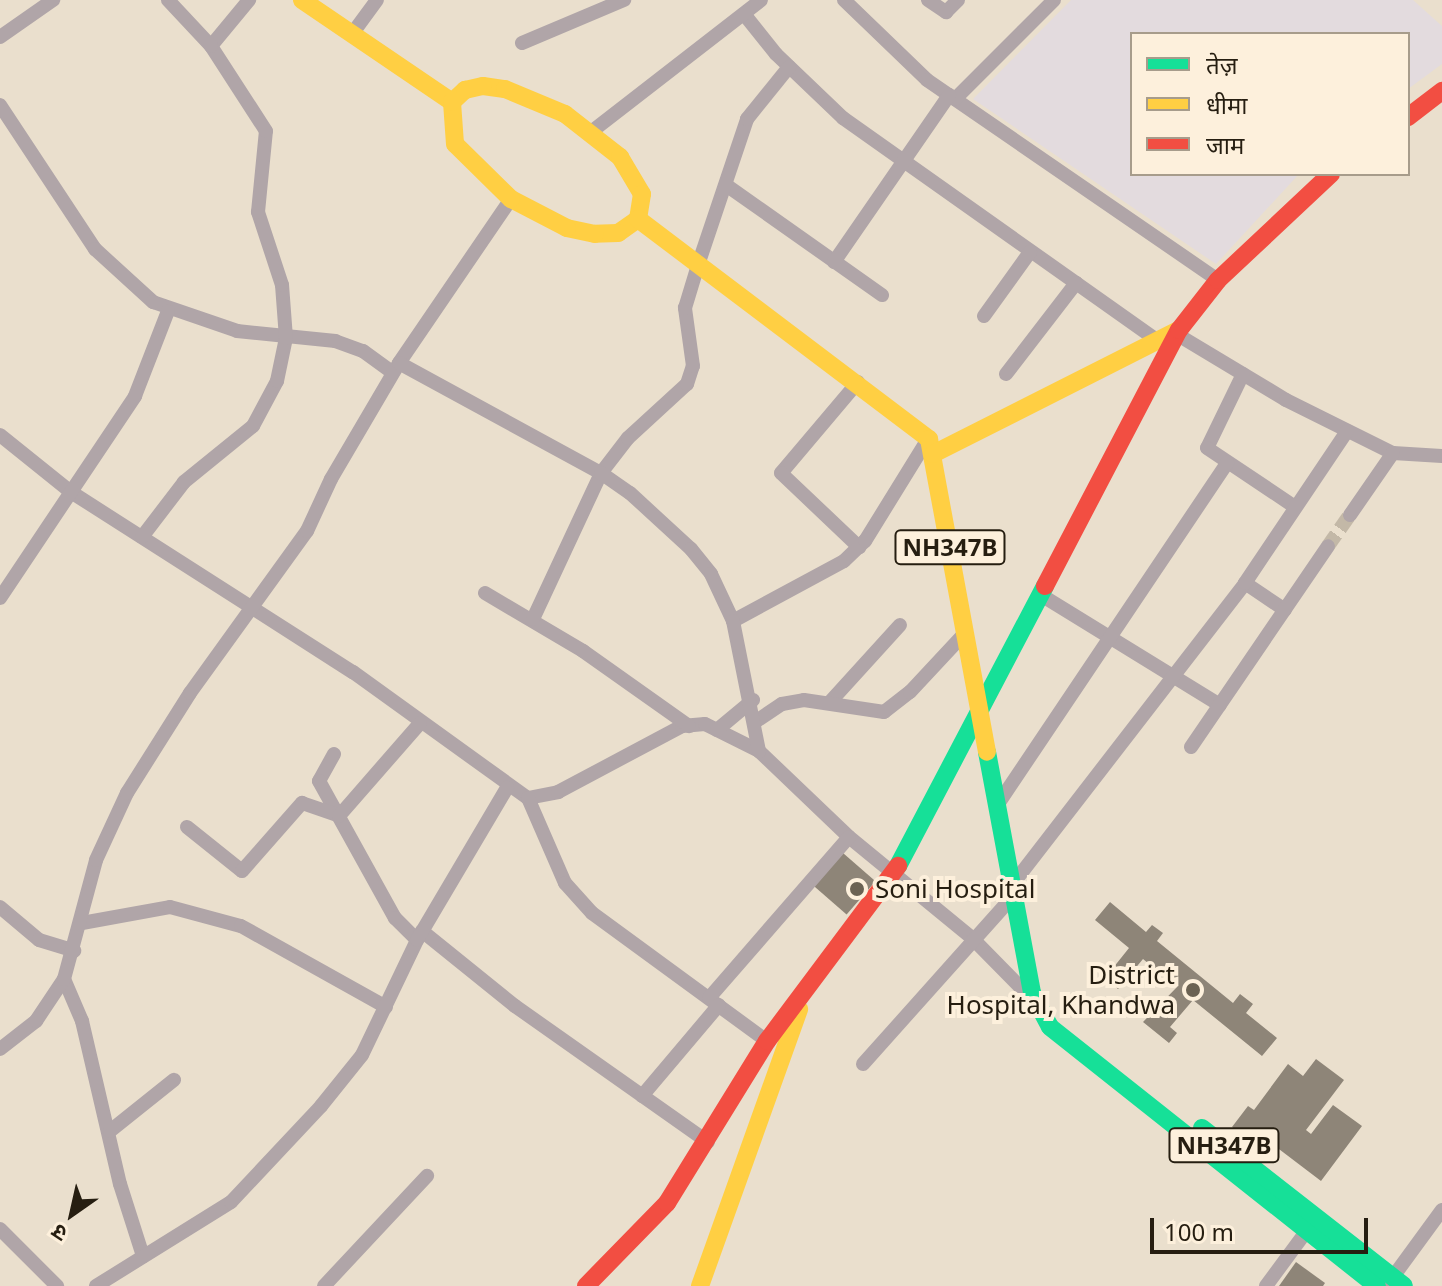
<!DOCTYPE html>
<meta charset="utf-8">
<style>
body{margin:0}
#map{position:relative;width:1442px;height:1286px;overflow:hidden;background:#eadfcd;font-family:"Noto Sans","Noto Sans Devanagari",sans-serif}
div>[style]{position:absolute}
.commercial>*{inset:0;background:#e3dbde}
.building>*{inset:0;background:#8e8578;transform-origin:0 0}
.street-tunnel>*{height:14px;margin-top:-7px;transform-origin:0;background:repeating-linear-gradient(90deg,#c3b8a7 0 14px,transparent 0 21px)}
.street>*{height:14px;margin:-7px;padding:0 7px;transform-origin:7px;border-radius:7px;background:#b0a5a8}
.fast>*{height:18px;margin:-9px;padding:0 9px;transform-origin:9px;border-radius:9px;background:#16e098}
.slow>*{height:18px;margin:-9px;padding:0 9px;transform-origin:9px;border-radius:9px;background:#ffcf43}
.jam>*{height:18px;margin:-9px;padding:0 9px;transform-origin:9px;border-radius:9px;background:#f24e42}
.dots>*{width:22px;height:22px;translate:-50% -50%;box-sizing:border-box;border:4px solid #fdf0dc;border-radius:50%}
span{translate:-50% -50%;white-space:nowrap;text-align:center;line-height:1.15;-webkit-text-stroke:8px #fdf0dc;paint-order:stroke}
.shield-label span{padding:2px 6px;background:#fdf0dc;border:2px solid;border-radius:6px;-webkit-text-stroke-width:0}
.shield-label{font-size:24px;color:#261e11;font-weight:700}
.poi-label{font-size:26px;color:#261e11}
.left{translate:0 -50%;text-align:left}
.right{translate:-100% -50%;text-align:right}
.legend{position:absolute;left:1130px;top:32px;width:280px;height:144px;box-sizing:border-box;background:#fdf0dc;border:2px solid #a79c8b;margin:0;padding:10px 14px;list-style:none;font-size:24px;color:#261e11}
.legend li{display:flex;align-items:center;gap:16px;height:40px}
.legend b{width:40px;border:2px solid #a79c8b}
.north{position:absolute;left:32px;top:1174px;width:80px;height:80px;-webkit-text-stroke:6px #fdf0dc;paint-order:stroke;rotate:214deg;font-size:22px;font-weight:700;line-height:32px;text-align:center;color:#261e11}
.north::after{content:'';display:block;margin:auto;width:28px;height:36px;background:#261e11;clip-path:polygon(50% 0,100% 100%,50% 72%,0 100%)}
.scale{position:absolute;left:1150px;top:1218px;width:218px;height:36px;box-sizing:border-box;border:4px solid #261e11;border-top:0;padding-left:10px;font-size:24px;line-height:28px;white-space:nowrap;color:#261e11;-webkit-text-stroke:6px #fdf0dc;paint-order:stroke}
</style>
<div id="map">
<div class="commercial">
<div style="clip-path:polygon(1071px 0,1413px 0,1442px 26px,1442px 64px,1408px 89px,1408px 34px,1132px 34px,1132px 174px,1299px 174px,1216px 264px,973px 99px)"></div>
</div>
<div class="building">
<div style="left:843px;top:853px;width:43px;height:44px;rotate:41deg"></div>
<div style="clip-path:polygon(1110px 902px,1146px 932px,1152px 925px,1163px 933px,1157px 941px,1233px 1003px,1240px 994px,1253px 1004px,1246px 1013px,1277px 1038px,1262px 1056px,1193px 1000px,1170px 1027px,1177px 1033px,1169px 1043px,1143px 1022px,1177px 987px,1143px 959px,1118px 989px,1105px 978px,1129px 948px,1095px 920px)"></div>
<div style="clip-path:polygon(1316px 1059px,1344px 1080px,1306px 1130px,1311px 1134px,1333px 1105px,1362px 1126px,1321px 1181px,1255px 1131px,1249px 1139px,1232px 1127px,1248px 1106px,1254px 1110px,1288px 1064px,1303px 1076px)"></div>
<div style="clip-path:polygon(1296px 1262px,1325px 1283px,1323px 1286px,1279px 1286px)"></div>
</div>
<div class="street-tunnel">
<div style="left:1328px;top:546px;width:38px;rotate:-55deg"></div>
</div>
<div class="street">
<div style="left:844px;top:0;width:115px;rotate:43.9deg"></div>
<div style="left:927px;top:80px;width:353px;rotate:34.5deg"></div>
<div style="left:928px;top:0;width:22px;rotate:34deg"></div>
<div style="left:946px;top:12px;width:17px;rotate:-45deg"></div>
<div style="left:744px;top:14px;width:51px;rotate:51.3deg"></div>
<div style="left:776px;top:54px;width:93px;rotate:43.7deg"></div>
<div style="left:843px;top:118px;width:386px;rotate:35.3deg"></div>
<div style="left:352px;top:34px;width:42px;rotate:-53.7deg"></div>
<div style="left:0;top:37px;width:65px;rotate:-34.9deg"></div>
<div style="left:522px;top:43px;width:111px;rotate:-22.9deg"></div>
<div style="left:211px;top:46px;width:60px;rotate:-50.4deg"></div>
<div style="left:955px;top:99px;width:140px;rotate:-45deg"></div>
<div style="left:0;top:105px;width:173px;rotate:56.6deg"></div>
<div style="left:95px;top:249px;width:79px;rotate:42.4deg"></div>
<div style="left:153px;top:302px;width:89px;rotate:19deg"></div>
<div style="left:237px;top:331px;width:99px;rotate:5.8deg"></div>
<div style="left:335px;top:341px;width:30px;rotate:20deg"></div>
<div style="left:363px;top:351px;width:37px;rotate:36deg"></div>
<div style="left:591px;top:132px;width:215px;rotate:-37.8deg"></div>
<div style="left:726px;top:185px;width:191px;rotate:35.2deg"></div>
<div style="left:834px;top:262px;width:203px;rotate:-55.4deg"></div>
<div style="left:984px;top:316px;width:79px;rotate:-54.3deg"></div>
<div style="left:1178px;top:335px;width:126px;rotate:31deg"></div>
<div style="left:1286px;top:400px;width:119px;rotate:26.4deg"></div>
<div style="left:1393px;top:453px;width:49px;rotate:3.5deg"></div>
<div style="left:399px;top:363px;width:199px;rotate:-55.7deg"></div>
<div style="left:1006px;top:374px;width:115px;rotate:-52.4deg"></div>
<div style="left:1243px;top:374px;width:82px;rotate:115.9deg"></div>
<div style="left:1207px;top:448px;width:106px;rotate:33.8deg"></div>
<div style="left:858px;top:382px;width:119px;rotate:130.2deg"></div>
<div style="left:781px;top:473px;width:108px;rotate:43.5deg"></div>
<div style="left:0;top:435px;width:91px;rotate:38.8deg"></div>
<div style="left:71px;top:492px;width:335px;rotate:32.6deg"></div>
<div style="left:353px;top:672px;width:216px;rotate:35.8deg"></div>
<div style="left:528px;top:798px;width:31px;rotate:-11deg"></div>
<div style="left:558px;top:792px;width:140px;rotate:-28deg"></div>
<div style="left:682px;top:726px;width:23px;rotate:-5deg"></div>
<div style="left:705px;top:724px;width:60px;rotate:26.6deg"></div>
<div style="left:759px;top:751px;width:124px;rotate:43.7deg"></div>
<div style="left:849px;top:837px;width:161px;rotate:39.4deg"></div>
<div style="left:973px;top:939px;width:80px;rotate:45.5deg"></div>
<div style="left:1350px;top:515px;width:75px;rotate:-55.3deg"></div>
<div style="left:142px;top:537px;width:69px;rotate:-52.6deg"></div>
<div style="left:184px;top:482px;width:89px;rotate:-39.1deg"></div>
<div style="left:253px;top:426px;width:51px;rotate:-61.9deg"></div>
<div style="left:277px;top:381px;width:44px;rotate:-78.2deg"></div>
<div style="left:286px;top:338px;width:53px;rotate:-94.3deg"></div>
<div style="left:282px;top:285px;width:77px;rotate:-108.2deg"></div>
<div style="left:258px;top:212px;width:81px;rotate:-84.4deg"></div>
<div style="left:266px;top:131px;width:101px;rotate:-122.9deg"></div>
<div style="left:211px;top:46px;width:63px;rotate:-133.1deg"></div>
<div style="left:1245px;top:583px;width:48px;rotate:34deg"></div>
<div style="left:485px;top:593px;width:114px;rotate:30.6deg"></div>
<div style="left:583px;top:651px;width:130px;rotate:35.3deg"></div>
<div style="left:1041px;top:595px;width:210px;rotate:31.6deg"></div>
<div style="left:0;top:598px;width:243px;rotate:-56.2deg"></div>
<div style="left:135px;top:396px;width:91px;rotate:-68.8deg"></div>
<div style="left:533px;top:619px;width:161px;rotate:-65deg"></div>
<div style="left:601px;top:473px;width:44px;rotate:-52.4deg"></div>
<div style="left:628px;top:438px;width:80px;rotate:-42.5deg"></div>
<div style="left:687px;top:384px;width:19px;rotate:-72deg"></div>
<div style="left:693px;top:366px;width:59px;rotate:-97.9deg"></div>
<div style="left:685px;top:308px;width:48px;rotate:-73.1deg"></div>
<div style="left:699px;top:262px;width:151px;rotate:-71.4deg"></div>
<div style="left:747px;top:119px;width:67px;rotate:-51.1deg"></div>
<div style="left:733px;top:621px;width:126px;rotate:-28.4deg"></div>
<div style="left:844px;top:561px;width:29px;rotate:-44deg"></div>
<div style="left:865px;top:541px;width:120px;rotate:-58.3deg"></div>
<div style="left:830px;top:702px;width:104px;rotate:-47.7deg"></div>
<div style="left:755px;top:722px;width:32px;rotate:-34deg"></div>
<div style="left:782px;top:704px;width:22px;rotate:-10deg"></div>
<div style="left:804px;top:700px;width:81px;rotate:8.5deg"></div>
<div style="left:884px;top:712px;width:33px;rotate:-38deg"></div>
<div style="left:910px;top:692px;width:82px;rotate:-47deg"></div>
<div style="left:717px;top:730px;width:47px;rotate:-39.8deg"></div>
<div style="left:1191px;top:747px;width:243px;rotate:-55.7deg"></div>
<div style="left:334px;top:754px;width:31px;rotate:119deg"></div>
<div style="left:319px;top:781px;width:157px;rotate:61deg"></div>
<div style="left:395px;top:918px;width:31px;rotate:45deg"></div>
<div style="left:528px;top:798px;width:93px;rotate:66.5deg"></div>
<div style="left:565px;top:883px;width:40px;rotate:48deg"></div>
<div style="left:592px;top:913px;width:217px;rotate:36.2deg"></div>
<div style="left:998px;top:804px;width:411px;rotate:-56.1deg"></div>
<div style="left:187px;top:827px;width:70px;rotate:38.7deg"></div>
<div style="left:242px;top:871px;width:91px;rotate:-48.6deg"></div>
<div style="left:302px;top:803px;width:39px;rotate:19deg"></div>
<div style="left:339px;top:816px;width:123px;rotate:-48.9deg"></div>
<div style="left:1012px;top:885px;width:381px;rotate:-52.3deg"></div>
<div style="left:1245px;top:583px;width:183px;rotate:-56.1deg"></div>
<div style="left:0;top:907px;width:51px;rotate:40.2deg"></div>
<div style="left:39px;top:940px;width:37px;rotate:17deg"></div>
<div style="left:82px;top:923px;width:89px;rotate:-10.3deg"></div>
<div style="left:170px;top:907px;width:73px;rotate:15deg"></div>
<div style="left:241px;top:926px;width:166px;rotate:29.2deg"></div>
<div style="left:422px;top:931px;width:119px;rotate:38.9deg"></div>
<div style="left:515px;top:1006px;width:236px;rotate:35.2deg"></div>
<div style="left:64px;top:979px;width:46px;rotate:66.8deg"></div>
<div style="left:82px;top:1021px;width:167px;rotate:76.9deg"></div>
<div style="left:120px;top:1184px;width:76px;rotate:72.3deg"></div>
<div style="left:709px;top:998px;width:213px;rotate:-49deg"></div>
<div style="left:0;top:1049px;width:46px;rotate:-37.9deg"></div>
<div style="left:36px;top:1021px;width:50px;rotate:-56.3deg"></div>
<div style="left:64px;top:979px;width:123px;rotate:-74.9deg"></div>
<div style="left:96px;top:860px;width:74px;rotate:-65.2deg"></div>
<div style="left:127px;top:793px;width:118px;rotate:-57.8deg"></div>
<div style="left:190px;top:693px;width:200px;rotate:-54.2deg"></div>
<div style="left:307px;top:531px;width:57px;rotate:-65.2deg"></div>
<div style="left:331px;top:479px;width:134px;rotate:-59.6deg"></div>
<div style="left:399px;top:363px;width:230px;rotate:28.6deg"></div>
<div style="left:601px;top:473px;width:35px;rotate:35deg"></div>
<div style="left:630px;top:493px;width:83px;rotate:42.6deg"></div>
<div style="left:691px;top:549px;width:32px;rotate:51deg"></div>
<div style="left:711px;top:574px;width:52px;rotate:64.9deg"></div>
<div style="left:733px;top:621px;width:133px;rotate:78.7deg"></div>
<div style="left:863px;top:1064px;width:225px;rotate:-48.2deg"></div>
<div style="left:642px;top:1096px;width:119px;rotate:-49.8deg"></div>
<div style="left:110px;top:1131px;width:82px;rotate:-38.6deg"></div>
<div style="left:0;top:1229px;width:81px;rotate:45deg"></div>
<div style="left:1390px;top:1281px;width:88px;rotate:-53.8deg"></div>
<div style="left:96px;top:1286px;width:159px;rotate:-31.9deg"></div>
<div style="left:231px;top:1202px;width:132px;rotate:-46.8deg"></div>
<div style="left:321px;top:1106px;width:65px;rotate:-51.2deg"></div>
<div style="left:362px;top:1055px;width:127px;rotate:-64.4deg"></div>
<div style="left:417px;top:940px;width:177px;rotate:-59.4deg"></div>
<div style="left:324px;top:1286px;width:151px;rotate:-46.9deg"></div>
<div style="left:1266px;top:1286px;width:76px;rotate:-53.6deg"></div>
</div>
<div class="fast">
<div style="left:987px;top:752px;width:245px;rotate:79.4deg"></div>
<div style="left:1032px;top:993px;width:38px;rotate:62deg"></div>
<div style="left:1050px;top:1027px;width:417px;rotate:38.4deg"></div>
<div style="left:898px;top:866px;width:316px;rotate:-62.3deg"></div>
<div style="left:1202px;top:1128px;width:256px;rotate:38deg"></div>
</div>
<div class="slow">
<div style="left:302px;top:0;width:181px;rotate:34.2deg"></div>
<div style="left:483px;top:86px;width:22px;rotate:8deg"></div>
<div style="left:505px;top:89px;width:65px;rotate:22.6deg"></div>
<div style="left:565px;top:114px;width:70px;rotate:38deg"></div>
<div style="left:620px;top:157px;width:43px;rotate:59.3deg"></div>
<div style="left:642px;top:194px;width:25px;rotate:99deg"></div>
<div style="left:638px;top:219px;width:24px;rotate:145deg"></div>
<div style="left:618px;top:233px;width:23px;rotate:178deg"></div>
<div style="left:595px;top:234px;width:29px;rotate:-168deg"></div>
<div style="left:567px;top:228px;width:63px;rotate:-152.6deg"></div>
<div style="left:511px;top:199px;width:78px;rotate:-135.5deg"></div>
<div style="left:455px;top:144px;width:42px;rotate:-94.1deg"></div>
<div style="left:452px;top:102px;width:18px;rotate:-43deg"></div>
<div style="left:465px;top:90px;width:18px;rotate:-13deg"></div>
<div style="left:638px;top:219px;width:365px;rotate:37.1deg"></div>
<div style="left:929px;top:439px;width:318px;rotate:79.5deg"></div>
<div style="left:933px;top:454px;width:275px;rotate:-26.8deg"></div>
<div style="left:700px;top:1286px;width:294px;rotate:-70.3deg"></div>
</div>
<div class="jam">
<div style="left:1408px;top:117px;width:43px;rotate:-37.4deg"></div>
<div style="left:1045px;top:586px;width:289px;rotate:-62.4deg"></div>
<div style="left:1179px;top:330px;width:63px;rotate:-52deg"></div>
<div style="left:1218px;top:280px;width:155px;rotate:-43.2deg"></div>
<div style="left:586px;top:1286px;width:116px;rotate:-45.7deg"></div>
<div style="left:667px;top:1203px;width:190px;rotate:-58.3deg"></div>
<div style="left:767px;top:1041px;width:219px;rotate:-53.2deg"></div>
</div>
<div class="dots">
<div style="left:857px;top:889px;background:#6b6253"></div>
<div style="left:1193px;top:990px;background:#6b6253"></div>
</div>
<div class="shield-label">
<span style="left:950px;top:547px">NH347B</span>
<span style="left:1224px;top:1145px">NH347B</span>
</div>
<div class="poi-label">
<span class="left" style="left:875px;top:889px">Soni Hospital</span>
<span class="right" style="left:1175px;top:990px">District<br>Hospital, Khandwa</span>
</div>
<ul class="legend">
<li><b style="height:10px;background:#16e098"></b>तेज़</li>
<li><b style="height:10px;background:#ffcf43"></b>धीमा</li>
<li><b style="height:10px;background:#f24e42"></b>जाम</li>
</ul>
<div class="north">उ</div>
<div class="scale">100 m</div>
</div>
